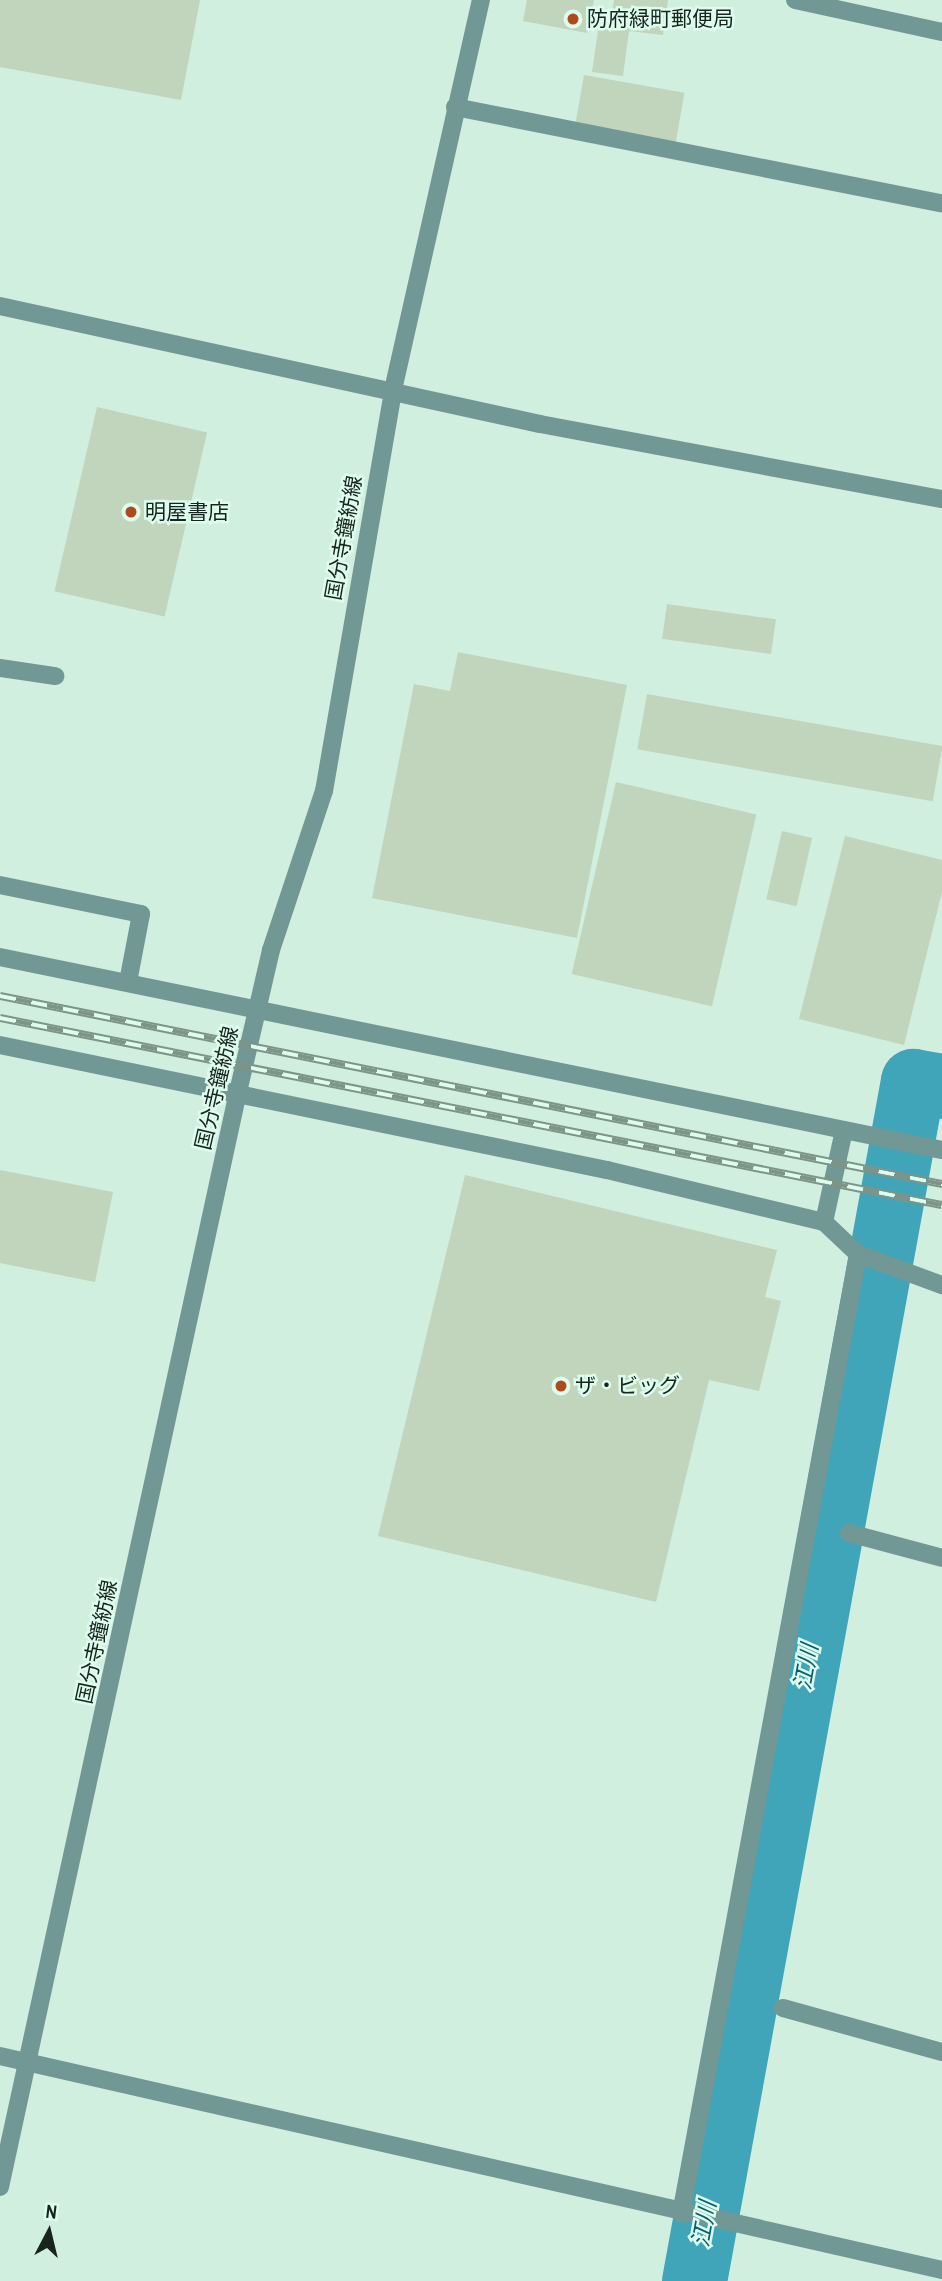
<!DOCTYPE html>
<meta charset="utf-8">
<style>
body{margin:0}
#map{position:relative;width:942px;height:2281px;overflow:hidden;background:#d0efdf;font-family:"Archivo Narrow","Noto Sans JP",sans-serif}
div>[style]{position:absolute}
.river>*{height:65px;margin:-32.5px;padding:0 32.5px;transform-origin:32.5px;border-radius:32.5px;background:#40a5b9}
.building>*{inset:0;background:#c1d4bc;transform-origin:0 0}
.minor>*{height:18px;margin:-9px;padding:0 9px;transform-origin:9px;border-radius:9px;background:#719894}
.rail>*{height:8px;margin-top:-4px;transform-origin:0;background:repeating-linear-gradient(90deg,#ddfced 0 16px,#7d9488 0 32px);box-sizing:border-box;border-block:2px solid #7d9488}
.dots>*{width:19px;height:19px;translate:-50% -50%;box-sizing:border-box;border:4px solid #ddfced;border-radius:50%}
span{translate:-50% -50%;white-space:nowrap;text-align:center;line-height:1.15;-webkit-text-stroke:5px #ddfced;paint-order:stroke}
.poi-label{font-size:21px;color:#18241e}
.left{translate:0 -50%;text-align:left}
.street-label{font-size:21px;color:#18241e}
.water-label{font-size:23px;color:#085e6d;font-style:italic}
.north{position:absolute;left:14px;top:2197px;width:70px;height:70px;-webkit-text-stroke:5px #ddfced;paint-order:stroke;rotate:7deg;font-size:19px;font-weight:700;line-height:28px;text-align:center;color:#18241e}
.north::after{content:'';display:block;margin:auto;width:24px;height:32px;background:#18241e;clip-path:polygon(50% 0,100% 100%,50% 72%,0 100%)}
</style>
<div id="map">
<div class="river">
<div style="left:694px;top:2281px;width:1220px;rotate:-79.66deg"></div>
<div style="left:913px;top:1081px;width:29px;rotate:10deg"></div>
</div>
<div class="building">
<div style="clip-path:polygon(0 0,200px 0,181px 100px,0 67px)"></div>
<div style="clip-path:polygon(527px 0,594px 0,587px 33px,523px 21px)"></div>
<div style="clip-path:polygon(614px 0,668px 0,663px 35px,629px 31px,623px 76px,592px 72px,600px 17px,611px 19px)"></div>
<div style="left:584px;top:75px;width:102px;height:51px;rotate:10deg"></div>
<div style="left:97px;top:407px;width:113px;height:189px;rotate:13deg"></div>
<div style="left:667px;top:604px;width:110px;height:35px;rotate:8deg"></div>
<div style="clip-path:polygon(458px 652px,627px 685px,577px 938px,372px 898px,414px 684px,450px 691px)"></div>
<div style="left:647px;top:694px;width:300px;height:56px;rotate:10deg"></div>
<div style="left:616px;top:782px;width:144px;height:197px;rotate:13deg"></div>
<div style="left:782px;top:831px;width:31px;height:70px;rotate:13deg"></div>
<div style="clip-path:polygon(845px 836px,942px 860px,942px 892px,904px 1045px,799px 1019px)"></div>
<div style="clip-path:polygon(0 1170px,113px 1192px,95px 1282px,0 1263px)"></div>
<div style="clip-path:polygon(465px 1175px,777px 1250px,765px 1297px,781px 1301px,759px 1391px,709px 1380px,656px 1602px,378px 1536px)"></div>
</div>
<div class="minor">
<div style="left:795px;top:0;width:150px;rotate:12.3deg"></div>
<div style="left:455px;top:107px;width:496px;rotate:11.2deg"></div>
<div style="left:0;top:306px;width:553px;rotate:12.33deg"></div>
<div style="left:540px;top:424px;width:409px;rotate:10.6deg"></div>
<div style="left:0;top:668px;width:56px;rotate:8.3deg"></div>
<div style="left:0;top:885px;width:144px;rotate:11.6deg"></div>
<div style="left:141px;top:914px;width:69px;rotate:100.8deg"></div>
<div style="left:0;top:957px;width:962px;rotate:11.58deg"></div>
<div style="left:0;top:1045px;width:620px;rotate:11.64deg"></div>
<div style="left:607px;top:1170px;width:223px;rotate:13.5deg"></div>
<div style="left:824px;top:1222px;width:47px;rotate:43.3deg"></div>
<div style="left:858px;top:1254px;width:90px;rotate:20.3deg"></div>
<div style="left:824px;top:1222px;width:94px;rotate:-77.7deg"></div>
<div style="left:849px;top:1533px;width:96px;rotate:15deg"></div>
<div style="left:783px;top:2008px;width:165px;rotate:15.5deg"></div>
<div style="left:0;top:2056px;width:966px;rotate:12.8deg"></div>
<div style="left:0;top:2187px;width:1121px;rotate:-77.74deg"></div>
<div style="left:238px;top:1092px;width:146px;rotate:-76.9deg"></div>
<div style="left:271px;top:950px;width:168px;rotate:-71.6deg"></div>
<div style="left:324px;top:791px;width:407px;rotate:-80.2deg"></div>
<div style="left:393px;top:390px;width:400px;rotate:-77.3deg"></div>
<div style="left:681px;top:2214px;width:976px;rotate:-79.55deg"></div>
</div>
<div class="rail">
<div style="left:0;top:996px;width:961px;rotate:11.29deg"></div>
<div style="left:0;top:1018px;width:960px;rotate:11.23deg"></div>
</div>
<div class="dots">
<div style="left:573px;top:19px;background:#af4a1c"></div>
<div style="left:131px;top:512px;background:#af4a1c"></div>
<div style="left:561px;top:1386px;background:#af4a1c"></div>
</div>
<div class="poi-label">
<span class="left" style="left:587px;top:19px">防府緑町郵便局</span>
<span class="left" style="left:145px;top:512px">明屋書店</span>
<span class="left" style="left:575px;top:1386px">ザ・ビッグ</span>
</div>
<div class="street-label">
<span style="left:344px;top:538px;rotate:-80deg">国分寺鐘紡線</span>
<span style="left:217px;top:1088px;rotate:-77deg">国分寺鐘紡線</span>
<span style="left:97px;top:1642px;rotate:-78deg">国分寺鐘紡線</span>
</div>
<div class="water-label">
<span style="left:806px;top:1667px;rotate:-80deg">江川</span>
<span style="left:704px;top:2224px;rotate:-80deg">江川</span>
</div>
<div class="north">N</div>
</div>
